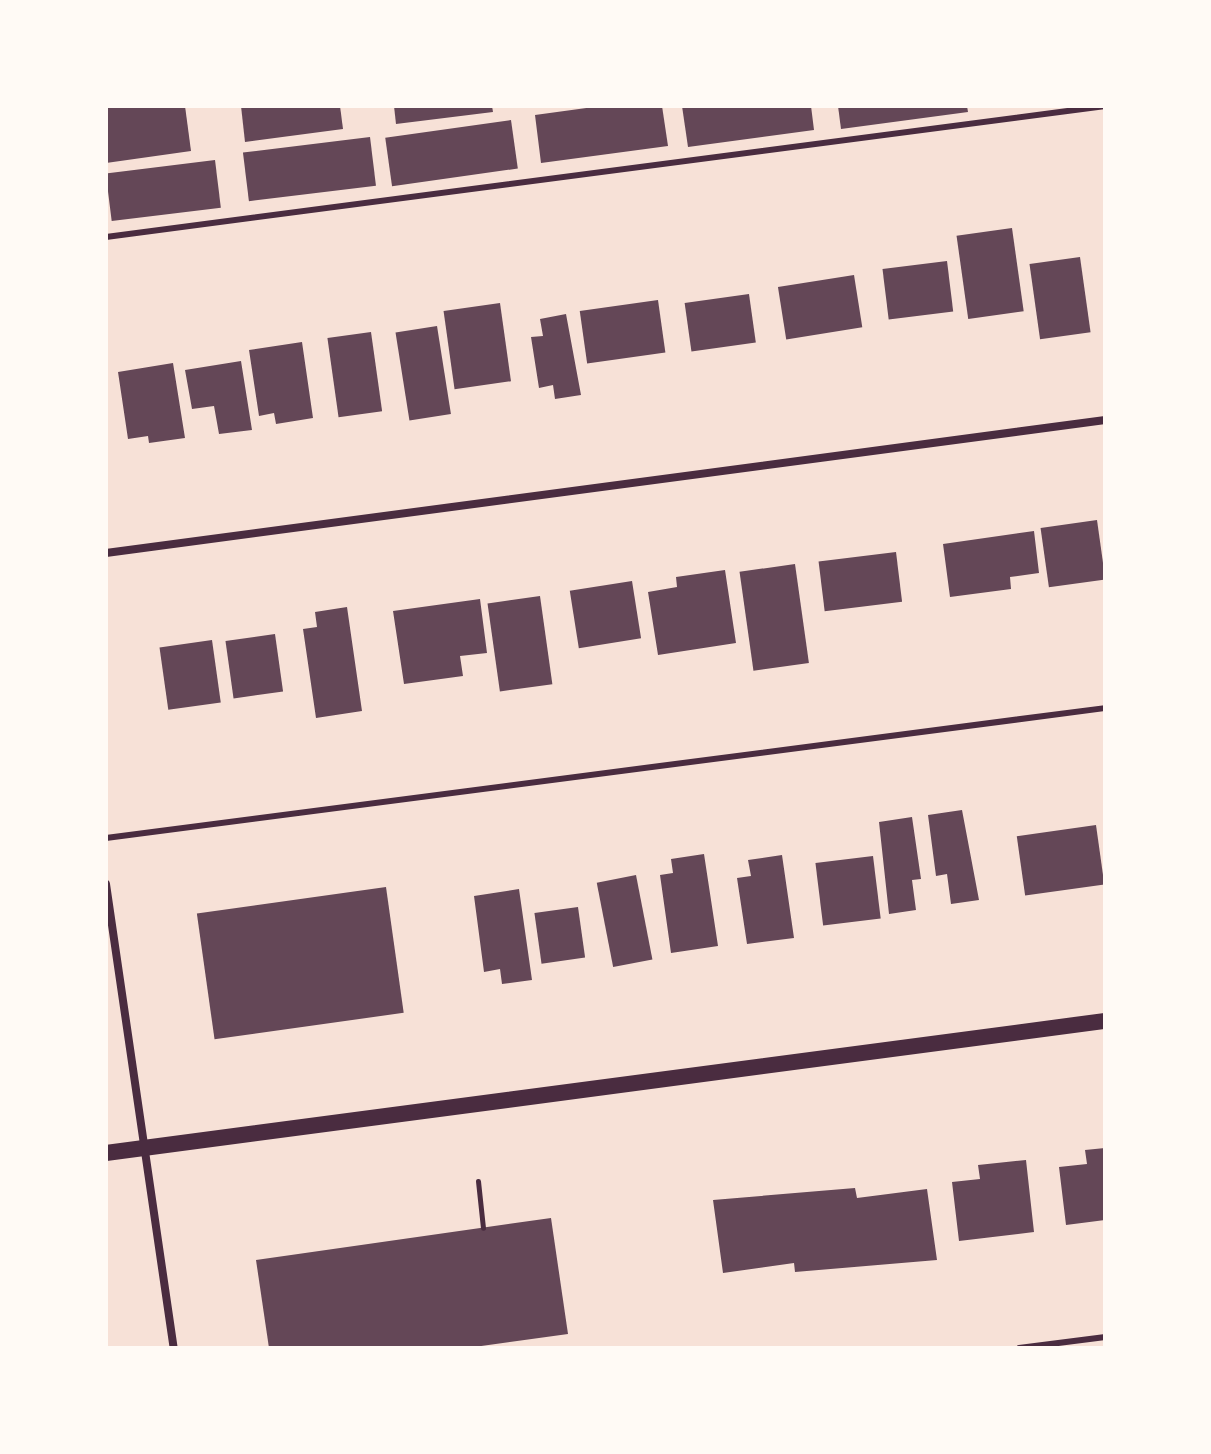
<!DOCTYPE html>
<style>
body{margin:0}
#map{position:relative;width:1211px;height:1454px;overflow:hidden;background:#f7e1d7;font-family:Overpass,sans-serif}
div>[style]{position:absolute}
.building>*{inset:0;background:#644757;transform-origin:0 0}
.path>*{height:5px;margin:-2.5px;padding:0 2.5px;transform-origin:2.5px;border-radius:2.5px;background:#4a2c40}
.service>*{height:6px;margin:-3px;padding:0 3px;transform-origin:3px;border-radius:3px;background:#4a2c40}
.minor>*{height:8px;margin:-4px;padding:0 4px;transform-origin:4px;border-radius:4px;background:#4a2c40}
.secondary>*{height:16px;margin:-8px;padding:0 8px;transform-origin:8px;border-radius:8px;background:#4a2c40}
span{translate:-50% -50%;white-space:nowrap;text-align:center;line-height:1.15;-webkit-text-stroke:6px #fffaf5;paint-order:stroke}
.frame{position:absolute;inset:0;border:108px solid #fffaf5;pointer-events:none}
</style>
<div id="map">
<div class="building">
<div style="clip-path:polygon(106px 106px,185px 106px,191px 151px,106px 163px)"></div>
<div style="clip-path:polygon(241px 106px,340px 106px,343px 129px,245px 142px)"></div>
<div style="clip-path:polygon(394px 106px,492px 106px,493px 112px,396px 124px)"></div>
<div style="clip-path:polygon(601px 106px,662px 106px,668px 146px,541px 163px,535px 115px)"></div>
<div style="clip-path:polygon(682px 106px,811px 106px,814px 130px,688px 147px)"></div>
<div style="clip-path:polygon(838px 106px,967px 106px,968px 112px,841px 129px)"></div>
<div style="left:511px;top:120px;width:49px;height:127px;rotate:82deg"></div>
<div style="left:370px;top:137px;width:49px;height:128px;rotate:83deg"></div>
<div style="left:215px;top:160px;width:48px;height:110px;rotate:83deg"></div>
<div style="left:1012px;top:228px;width:84px;height:56px;rotate:82deg"></div>
<div style="left:1080px;top:257px;width:76px;height:51px;rotate:82deg"></div>
<div style="left:947px;top:261px;width:51px;height:65px;rotate:83deg"></div>
<div style="left:854px;top:275px;width:53px;height:77px;rotate:81deg"></div>
<div style="left:749px;top:294px;width:49px;height:65px;rotate:82deg"></div>
<div style="left:658px;top:300px;width:53px;height:79px;rotate:82deg"></div>
<div style="left:500px;top:303px;width:79px;height:57px;rotate:82deg"></div>
<div style="clip-path:polygon(566px 314px,581px 395px,555px 399px,553px 385px,539px 388px,531px 337px,543px 336px,540px 319px)"></div>
<div style="left:437px;top:326px;width:89px;height:42px;rotate:81deg"></div>
<div style="left:371px;top:332px;width:80px;height:44px;rotate:82deg"></div>
<div style="clip-path:polygon(302px 342px,313px 418px,276px 424px,274px 413px,259px 416px,249px 350px)"></div>
<div style="clip-path:polygon(241px 361px,252px 430px,219px 434px,214px 406px,192px 409px,185px 370px)"></div>
<div style="clip-path:polygon(173px 363px,185px 438px,149px 443px,148px 436px,128px 439px,118px 372px)"></div>
<div style="left:1097px;top:520px;width:60px;height:57px;rotate:82deg"></div>
<div style="clip-path:polygon(1034px 531px,1039px 573px,1010px 577px,1011px 589px,950px 597px,943px 544px)"></div>
<div style="left:896px;top:552px;width:50px;height:78px;rotate:83deg"></div>
<div style="left:795px;top:564px;width:100px;height:56px;rotate:82deg"></div>
<div style="clip-path:polygon(725px 570px,736px 643px,658px 655px,648px 592px,677px 587px,676px 577px)"></div>
<div style="left:632px;top:581px;width:58px;height:63px;rotate:81deg"></div>
<div style="left:540px;top:596px;width:89px;height:53px;rotate:82deg"></div>
<div style="clip-path:polygon(480px 599px,487px 653px,460px 656px,463px 676px,404px 684px,393px 611px)"></div>
<div style="clip-path:polygon(347px 607px,362px 711px,316px 718px,303px 629px,317px 627px,315px 612px)"></div>
<div style="left:275px;top:634px;width:58px;height:50px;rotate:82deg"></div>
<div style="left:212px;top:640px;width:63px;height:53px;rotate:82deg"></div>
<div style="clip-path:polygon(962px 810px,979px 900px,951px 904px,947px 874px,936px 876px,928px 815px)"></div>
<div style="clip-path:polygon(912px 817px,921px 879px,912px 880px,916px 910px,889px 914px,879px 822px)"></div>
<div style="left:1096px;top:825px;width:60px;height:80px;rotate:82deg"></div>
<div style="clip-path:polygon(704px 854px,718px 946px,671px 953px,660px 875px,673px 873px,671px 859px)"></div>
<div style="clip-path:polygon(782px 855px,794px 938px,747px 944px,737px 878px,751px 876px,748px 860px)"></div>
<div style="left:873px;top:856px;width:63px;height:58px;rotate:83deg"></div>
<div style="left:636px;top:875px;width:86px;height:40px;rotate:79deg"></div>
<div style="left:386px;top:887px;width:127px;height:191px;rotate:82deg"></div>
<div style="clip-path:polygon(519px 889px,532px 980px,502px 984px,500px 969px,484px 972px,474px 896px)"></div>
<div style="left:578px;top:907px;width:51px;height:44px;rotate:82deg"></div>
<div style="clip-path:polygon(1105px 1148px,1105px 1220px,1066px 1225px,1059px 1167px,1087px 1164px,1085px 1150px)"></div>
<div style="clip-path:polygon(1026px 1160px,1034px 1232px,959px 1241px,952px 1182px,980px 1179px,978px 1165px)"></div>
<div style="clip-path:polygon(855px 1188px,857px 1198px,927px 1189px,937px 1260px,795px 1272px,794px 1263px,723px 1273px,713px 1200px)"></div>
<div style="clip-path:polygon(551px 1218px,568px 1334px,467px 1348px,269px 1348px,256px 1260px)"></div>
</div>
<div class="path">
<div style="left:478px;top:1181px;width:47px;rotate:83.9deg"></div>
</div>
<div class="service">
<div style="left:106px;top:237px;width:1008px;rotate:-7.47deg"></div>
<div style="left:106px;top:838px;width:1007px;rotate:-7.41deg"></div>
<div style="left:1019px;top:1348px;width:87px;rotate:-7.3deg"></div>
</div>
<div class="minor">
<div style="left:106px;top:553px;width:1008px;rotate:-7.58deg"></div>
<div style="left:106px;top:884px;width:469px;rotate:81.7deg"></div>
</div>
<div class="secondary">
<div style="left:106px;top:1153px;width:1008px;rotate:-7.53deg"></div>
</div>
<div class="frame"></div>
</div>
